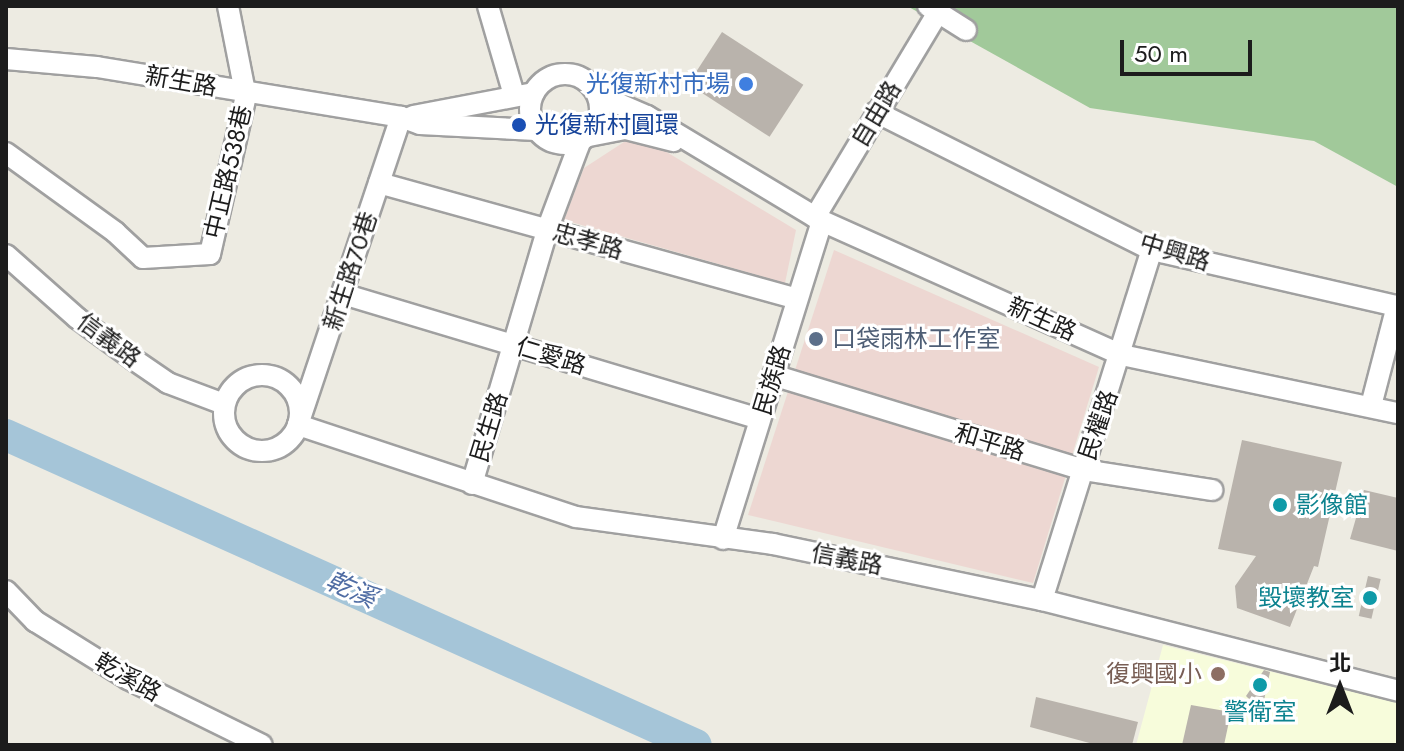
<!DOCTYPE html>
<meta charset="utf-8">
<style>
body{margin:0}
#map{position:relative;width:1404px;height:751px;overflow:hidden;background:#edebe2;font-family:Jost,"Noto Sans TC",sans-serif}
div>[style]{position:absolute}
.commercial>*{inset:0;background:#edd7d2}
.education>*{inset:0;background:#f7fcdb}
.forest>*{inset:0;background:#a1c99a}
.river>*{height:32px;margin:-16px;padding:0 16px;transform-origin:16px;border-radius:16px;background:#a5c5d8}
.building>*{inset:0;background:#b9b3ac;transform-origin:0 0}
.roads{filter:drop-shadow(2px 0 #a0a0a0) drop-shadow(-2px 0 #a0a0a0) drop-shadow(0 2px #a0a0a0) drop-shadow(0 -2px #a0a0a0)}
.minor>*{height:20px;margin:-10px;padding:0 10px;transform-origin:10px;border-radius:10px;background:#fff}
.minor>.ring{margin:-10px;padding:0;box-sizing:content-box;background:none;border:20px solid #fff;border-radius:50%}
.dots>*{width:22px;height:22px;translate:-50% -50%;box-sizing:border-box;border:4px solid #fff;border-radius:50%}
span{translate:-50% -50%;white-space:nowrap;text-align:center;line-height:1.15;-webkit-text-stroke:6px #fff;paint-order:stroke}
.street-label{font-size:24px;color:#1c1c1c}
.shop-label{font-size:24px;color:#366cbe}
.right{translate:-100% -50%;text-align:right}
.transit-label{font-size:24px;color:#164399}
.left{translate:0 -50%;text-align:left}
.service-label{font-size:24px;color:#4e5e75}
.culture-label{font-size:24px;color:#0d838f}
.education-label{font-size:24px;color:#785e54}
.water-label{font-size:26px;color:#506da4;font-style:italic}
.frame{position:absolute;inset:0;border:8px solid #1c1c1c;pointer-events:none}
.north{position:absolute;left:1300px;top:647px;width:80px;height:80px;-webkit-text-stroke:6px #fff;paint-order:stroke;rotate:0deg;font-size:22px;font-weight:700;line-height:32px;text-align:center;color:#1c1c1c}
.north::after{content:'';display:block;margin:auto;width:28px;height:36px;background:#1c1c1c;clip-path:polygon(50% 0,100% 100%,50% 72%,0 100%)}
.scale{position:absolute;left:1120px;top:40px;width:132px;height:36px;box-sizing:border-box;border:4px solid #1c1c1c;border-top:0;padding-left:10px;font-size:24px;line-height:28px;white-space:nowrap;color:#1c1c1c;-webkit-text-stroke:6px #fff;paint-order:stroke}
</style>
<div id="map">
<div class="commercial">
<div style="clip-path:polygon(624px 142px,650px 142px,796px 230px,785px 283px,564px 220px,584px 168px)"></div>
<div style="clip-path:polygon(834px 250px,1099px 367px,1033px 583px,748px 515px)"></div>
</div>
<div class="education">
<div style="clip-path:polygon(1163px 645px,1398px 703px,1398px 745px,1136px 745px)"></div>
</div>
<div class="forest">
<div style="clip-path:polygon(907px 6px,1398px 6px,1398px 187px,1314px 141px,1090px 108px)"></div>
</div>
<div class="river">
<div style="left:6px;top:435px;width:756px;rotate:24.19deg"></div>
</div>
<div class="building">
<div style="left:722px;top:32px;width:97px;height:62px;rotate:33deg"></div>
<div style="clip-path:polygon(1242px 440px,1342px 462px,1318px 567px,1314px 566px,1290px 627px,1237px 608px,1235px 586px,1256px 556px,1218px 549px)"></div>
<div style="clip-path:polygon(1364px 490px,1398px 498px,1398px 551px,1350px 539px)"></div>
<div style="left:1368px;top:576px;width:13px;height:41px;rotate:13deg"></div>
<div style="clip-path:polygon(1264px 670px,1270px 672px,1263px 705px,1254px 704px,1246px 696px)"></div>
<div style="clip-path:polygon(1036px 697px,1138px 722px,1132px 745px,1097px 745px,1030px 727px)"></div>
<div style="clip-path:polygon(1191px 705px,1231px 712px,1224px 745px,1182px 745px)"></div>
</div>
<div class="roads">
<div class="minor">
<div style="left:228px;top:6px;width:88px;rotate:78.8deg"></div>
<div style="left:488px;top:6px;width:93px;rotate:73.7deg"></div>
<div style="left:928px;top:6px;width:45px;rotate:32.3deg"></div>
<div style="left:6px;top:59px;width:91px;rotate:5deg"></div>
<div style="left:97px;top:67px;width:308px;rotate:9.3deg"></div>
<div style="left:401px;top:117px;width:20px;rotate:20deg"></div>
<div style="left:420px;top:124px;width:116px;rotate:3deg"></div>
<div class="ring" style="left:530px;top:74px;width:50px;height:50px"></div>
<div style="left:598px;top:95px;width:53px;rotate:23.2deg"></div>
<div style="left:647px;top:116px;width:204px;rotate:31deg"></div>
<div style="left:822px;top:221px;width:329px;rotate:24.1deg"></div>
<div style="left:1122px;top:355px;width:282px;rotate:11.9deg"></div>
<div style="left:876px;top:112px;width:309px;rotate:26.6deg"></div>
<div style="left:1152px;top:250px;width:251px;rotate:12.9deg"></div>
<div style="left:1397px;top:306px;width:103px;rotate:104.6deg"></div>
<div style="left:413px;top:116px;width:123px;rotate:-10.8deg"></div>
<div style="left:401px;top:117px;width:325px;rotate:108.5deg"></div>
<div style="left:298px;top:425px;width:293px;rotate:18.3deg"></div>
<div style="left:576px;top:517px;width:199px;rotate:7.8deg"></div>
<div style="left:773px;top:544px;width:275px;rotate:11.8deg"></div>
<div style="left:1042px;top:600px;width:367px;rotate:14.3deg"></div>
<div style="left:589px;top:136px;width:38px;rotate:-11deg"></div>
<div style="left:626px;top:129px;width:49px;rotate:14.3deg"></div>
<div style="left:6px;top:153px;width:135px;rotate:35.9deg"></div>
<div style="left:115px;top:232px;width:38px;rotate:43deg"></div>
<div style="left:143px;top:258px;width:67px;rotate:-3.4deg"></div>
<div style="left:210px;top:254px;width:167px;rotate:-77.2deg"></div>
<div style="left:379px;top:183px;width:433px;rotate:15.5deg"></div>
<div style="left:815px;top:217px;width:239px;rotate:-59deg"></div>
<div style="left:6px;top:255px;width:95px;rotate:41.6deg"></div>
<div style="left:77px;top:318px;width:69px;rotate:36.2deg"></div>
<div style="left:133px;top:359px;width:42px;rotate:34.4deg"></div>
<div style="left:168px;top:383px;width:60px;rotate:20.6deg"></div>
<div style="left:343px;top:294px;width:435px;rotate:16.7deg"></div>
<div style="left:773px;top:375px;width:324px;rotate:17deg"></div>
<div style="left:1083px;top:470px;width:131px;rotate:8.8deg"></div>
<div class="ring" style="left:224px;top:375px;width:56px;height:56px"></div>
<div style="left:472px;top:484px;width:265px;rotate:-73.5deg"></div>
<div style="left:547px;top:230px;width:94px;rotate:-69.4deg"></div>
<div style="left:723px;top:539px;width:333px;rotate:-72.7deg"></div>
<div style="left:6px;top:591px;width:42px;rotate:46deg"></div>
<div style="left:35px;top:621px;width:110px;rotate:31.9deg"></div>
<div style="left:128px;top:679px;width:149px;rotate:26.2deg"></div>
<div style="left:1042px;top:600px;width:367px;rotate:-72.6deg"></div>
</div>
</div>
<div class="dots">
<div style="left:746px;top:84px;background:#3f7fe0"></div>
<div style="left:519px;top:125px;background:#1a4fb4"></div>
<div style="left:816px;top:339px;background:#5c6f8a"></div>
<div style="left:1280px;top:505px;background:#0f9aa8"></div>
<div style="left:1370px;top:598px;background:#0f9aa8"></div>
<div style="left:1218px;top:674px;background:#8d6e63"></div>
<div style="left:1260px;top:685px;background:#0f9aa8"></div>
</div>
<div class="street-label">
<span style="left:181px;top:81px;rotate:10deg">新生路</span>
<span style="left:876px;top:114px;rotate:-59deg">自由路</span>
<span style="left:228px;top:172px;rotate:-77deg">中正路538巷</span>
<span style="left:588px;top:241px;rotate:16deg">忠孝路</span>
<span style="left:1175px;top:252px;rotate:17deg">中興路</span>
<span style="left:350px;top:271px;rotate:-72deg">新生路70巷</span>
<span style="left:1042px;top:319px;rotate:24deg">新生路</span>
<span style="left:109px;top:340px;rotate:37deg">信義路</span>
<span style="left:551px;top:356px;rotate:17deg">仁愛路</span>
<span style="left:772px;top:380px;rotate:-73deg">民族路</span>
<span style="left:1098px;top:425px;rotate:-71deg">民權路</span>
<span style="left:489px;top:427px;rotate:-73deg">民生路</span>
<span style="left:990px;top:442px;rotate:17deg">和平路</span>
<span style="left:847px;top:559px;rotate:11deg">信義路</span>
<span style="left:128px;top:677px;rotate:30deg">乾溪路</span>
</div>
<div class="shop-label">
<span class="right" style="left:730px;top:84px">光復新村市場</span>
</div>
<div class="transit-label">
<span class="left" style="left:535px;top:125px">光復新村圓環</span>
</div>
<div class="service-label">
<span class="left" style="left:832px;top:339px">口袋雨林工作室</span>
</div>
<div class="culture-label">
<span class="left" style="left:1296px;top:505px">影像館</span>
<span class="right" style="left:1354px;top:598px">毀壞教室</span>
<span style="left:1260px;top:712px">警衛室</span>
</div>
<div class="education-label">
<span class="right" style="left:1202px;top:674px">復興國小</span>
</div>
<div class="water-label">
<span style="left:351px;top:590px;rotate:24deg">乾溪</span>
</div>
<div class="frame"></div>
<div class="north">北</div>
<div class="scale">50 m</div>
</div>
